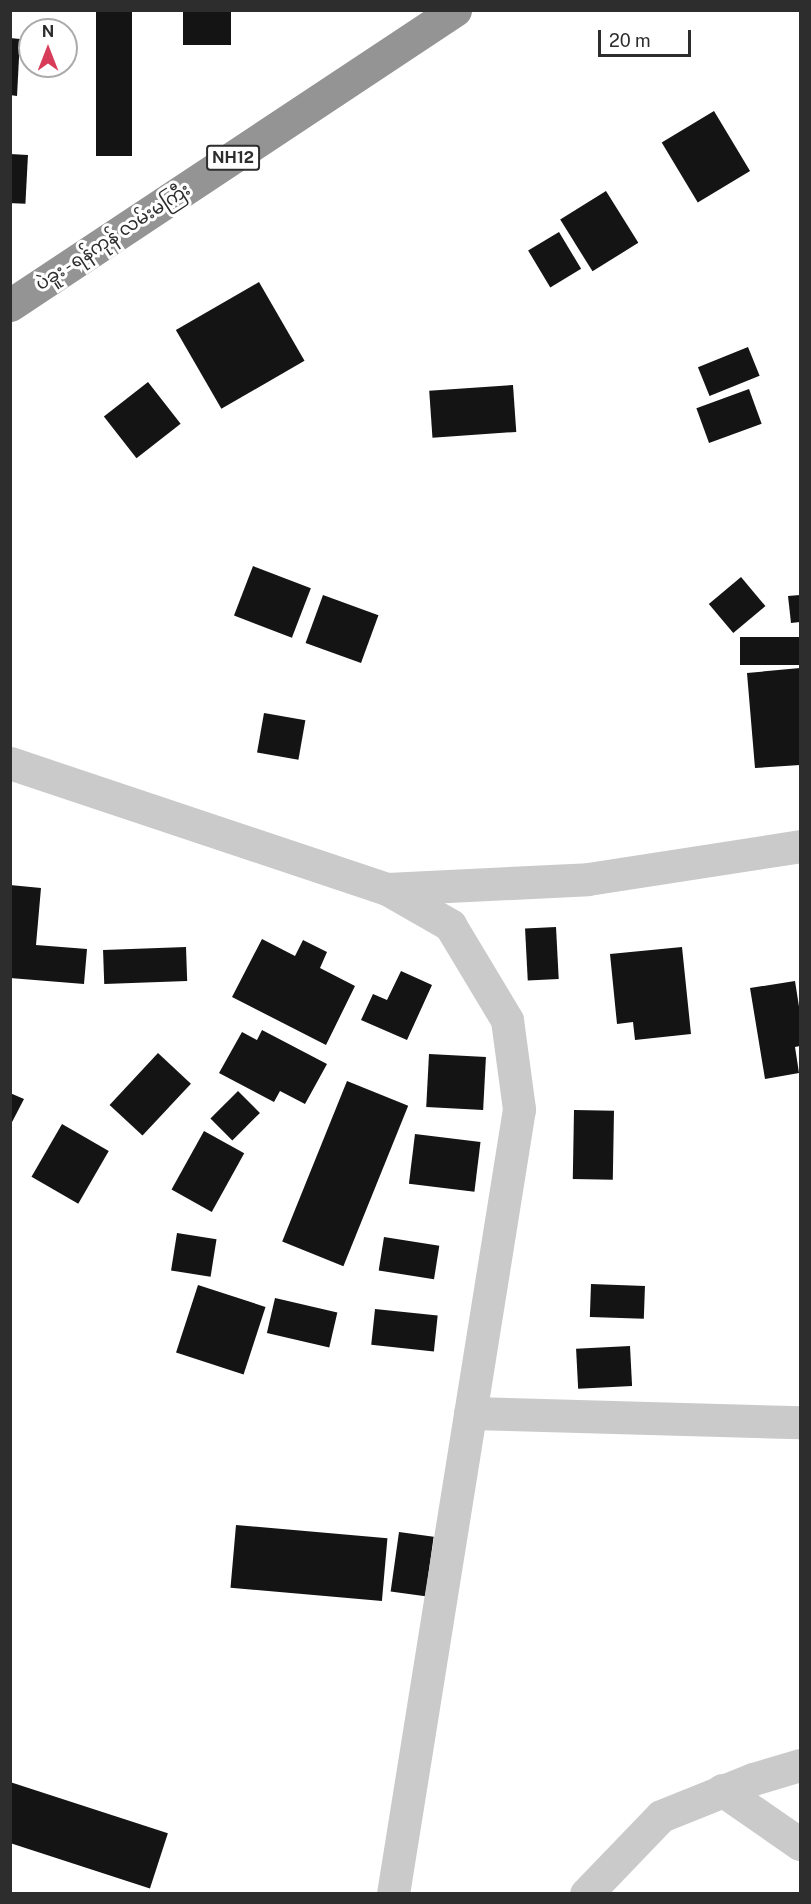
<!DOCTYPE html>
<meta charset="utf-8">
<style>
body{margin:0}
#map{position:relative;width:811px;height:1904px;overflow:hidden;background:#fff;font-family:"Public Sans","Noto Sans Myanmar",sans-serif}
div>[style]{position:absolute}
.building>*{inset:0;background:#141414;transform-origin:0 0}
.minor>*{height:33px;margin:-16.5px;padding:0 16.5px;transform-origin:16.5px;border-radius:16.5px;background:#cacaca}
.highway>*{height:33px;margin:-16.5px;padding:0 16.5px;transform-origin:16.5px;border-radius:16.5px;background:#949494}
span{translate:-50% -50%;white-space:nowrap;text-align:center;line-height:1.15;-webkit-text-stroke:6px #fff;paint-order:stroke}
.shield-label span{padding:2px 4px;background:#fff;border:2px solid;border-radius:4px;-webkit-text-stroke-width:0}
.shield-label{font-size:16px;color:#2d2d2d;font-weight:700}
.street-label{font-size:18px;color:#2d2d2d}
.frame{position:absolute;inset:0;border:12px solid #2d2d2d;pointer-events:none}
.north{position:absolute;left:18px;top:18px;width:60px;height:60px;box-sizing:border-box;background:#fff;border:2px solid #ababab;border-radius:50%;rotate:0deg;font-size:16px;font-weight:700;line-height:24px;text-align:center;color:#2d2d2d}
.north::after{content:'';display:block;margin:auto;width:21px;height:27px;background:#d73d59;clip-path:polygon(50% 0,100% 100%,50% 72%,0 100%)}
.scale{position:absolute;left:598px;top:30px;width:93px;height:27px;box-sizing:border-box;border:3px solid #2d2d2d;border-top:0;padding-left:8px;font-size:18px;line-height:21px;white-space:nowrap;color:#2d2d2d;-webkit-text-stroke:4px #fff;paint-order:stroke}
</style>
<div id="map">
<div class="building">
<div style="left:96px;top:10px;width:36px;height:146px"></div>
<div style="left:183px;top:10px;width:48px;height:35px"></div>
<div style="clip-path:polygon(10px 38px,20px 39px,17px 96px,10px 95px)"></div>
<div style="left:714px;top:111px;width:70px;height:61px;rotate:59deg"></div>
<div style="left:10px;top:154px;width:18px;height:49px;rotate:3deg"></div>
<div style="left:606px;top:191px;width:61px;height:54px;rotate:58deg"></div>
<div style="left:559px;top:232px;width:43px;height:36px;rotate:59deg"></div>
<div style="left:259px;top:282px;width:91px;height:96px;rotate:60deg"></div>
<div style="left:748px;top:347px;width:31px;height:54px;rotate:68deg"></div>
<div style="left:148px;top:382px;width:53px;height:56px;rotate:52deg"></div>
<div style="left:513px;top:385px;width:47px;height:84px;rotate:86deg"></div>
<div style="left:749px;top:389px;width:37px;height:56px;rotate:70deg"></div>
<div style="left:253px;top:566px;width:62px;height:53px;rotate:21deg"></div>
<div style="left:741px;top:577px;width:38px;height:42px;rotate:50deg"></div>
<div style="left:323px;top:595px;width:59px;height:51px;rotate:20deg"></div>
<div style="clip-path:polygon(800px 595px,800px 622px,791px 623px,788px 596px)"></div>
<div style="left:800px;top:637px;width:28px;height:60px;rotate:90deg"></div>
<div style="clip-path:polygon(800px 668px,800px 765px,755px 768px,747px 673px)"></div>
<div style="left:264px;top:713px;width:42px;height:40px;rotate:10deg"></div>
<div style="clip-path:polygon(10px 885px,41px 888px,36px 945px,87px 949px,84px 984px,10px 978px)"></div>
<div style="left:556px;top:927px;width:52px;height:31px;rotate:87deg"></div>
<div style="clip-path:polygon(262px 939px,295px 956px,303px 940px,327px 952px,320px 968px,355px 986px,326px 1045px,232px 997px)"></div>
<div style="left:186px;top:947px;width:34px;height:83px;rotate:88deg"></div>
<div style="clip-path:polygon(682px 947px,691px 1034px,635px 1040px,633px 1022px,617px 1024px,610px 954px)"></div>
<div style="clip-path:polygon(401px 971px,432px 985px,407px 1040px,361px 1020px,373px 994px,387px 1000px)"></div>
<div style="clip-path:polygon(795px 981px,800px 1013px,800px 1046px,795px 1047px,799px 1073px,765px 1079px,750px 988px)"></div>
<div style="clip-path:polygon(262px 1030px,327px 1064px,305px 1104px,280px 1091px,274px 1102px,219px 1073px,242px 1032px,257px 1040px)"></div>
<div style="left:158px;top:1053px;width:45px;height:71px;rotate:43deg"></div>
<div style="left:429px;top:1054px;width:57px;height:53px;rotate:3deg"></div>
<div style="left:347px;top:1081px;width:66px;height:173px;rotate:22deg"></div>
<div style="left:238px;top:1091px;width:31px;height:39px;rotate:45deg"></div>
<div style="clip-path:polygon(10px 1093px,24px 1099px,10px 1126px)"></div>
<div style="left:574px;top:1110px;width:40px;height:69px;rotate:1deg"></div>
<div style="left:62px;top:1124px;width:54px;height:61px;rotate:30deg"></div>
<div style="left:204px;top:1131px;width:46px;height:67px;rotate:29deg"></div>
<div style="left:415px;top:1134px;width:66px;height:50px;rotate:7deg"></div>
<div style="left:177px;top:1233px;width:40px;height:38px;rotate:9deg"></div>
<div style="left:384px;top:1237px;width:56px;height:34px;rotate:9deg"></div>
<div style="left:591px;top:1284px;width:54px;height:33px;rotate:2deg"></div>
<div style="left:198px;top:1285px;width:71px;height:71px;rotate:18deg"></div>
<div style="left:275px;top:1298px;width:64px;height:36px;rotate:13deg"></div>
<div style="left:375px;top:1309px;width:63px;height:36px;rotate:6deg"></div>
<div style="left:630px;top:1346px;width:40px;height:54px;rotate:87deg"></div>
<div style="left:236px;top:1525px;width:152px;height:63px;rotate:5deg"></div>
<div style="left:399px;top:1532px;width:35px;height:60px;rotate:8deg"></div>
<div style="left:10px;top:1782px;width:166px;height:58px;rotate:18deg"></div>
</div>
<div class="minor">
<div style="left:10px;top:763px;width:397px;rotate:18.5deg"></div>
<div style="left:387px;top:889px;width:201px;rotate:-2.8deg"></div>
<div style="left:588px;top:879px;width:215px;rotate:-8.8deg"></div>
<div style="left:387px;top:889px;width:73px;rotate:29.7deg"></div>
<div style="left:450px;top:925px;width:111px;rotate:59deg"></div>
<div style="left:507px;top:1020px;width:90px;rotate:82.3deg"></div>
<div style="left:519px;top:1109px;width:795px;rotate:99.12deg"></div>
<div style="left:470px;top:1413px;width:330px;rotate:1.6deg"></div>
<div style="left:722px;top:1790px;width:95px;rotate:34.7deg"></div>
<div style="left:586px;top:1894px;width:108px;rotate:-46.1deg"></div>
<div style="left:661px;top:1816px;width:99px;rotate:-21.9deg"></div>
<div style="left:753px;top:1779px;width:49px;rotate:-16.6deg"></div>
</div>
<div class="highway">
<div style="left:10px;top:305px;width:534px;rotate:-33.54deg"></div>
</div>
<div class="shield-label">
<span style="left:233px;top:158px">NH12</span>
</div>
<div class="street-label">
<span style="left:113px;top:237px;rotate:-33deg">ပဲခူး - ရန်ကုန် လမ်းမကြီး</span>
</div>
<div class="frame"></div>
<div class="north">N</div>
<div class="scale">20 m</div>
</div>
